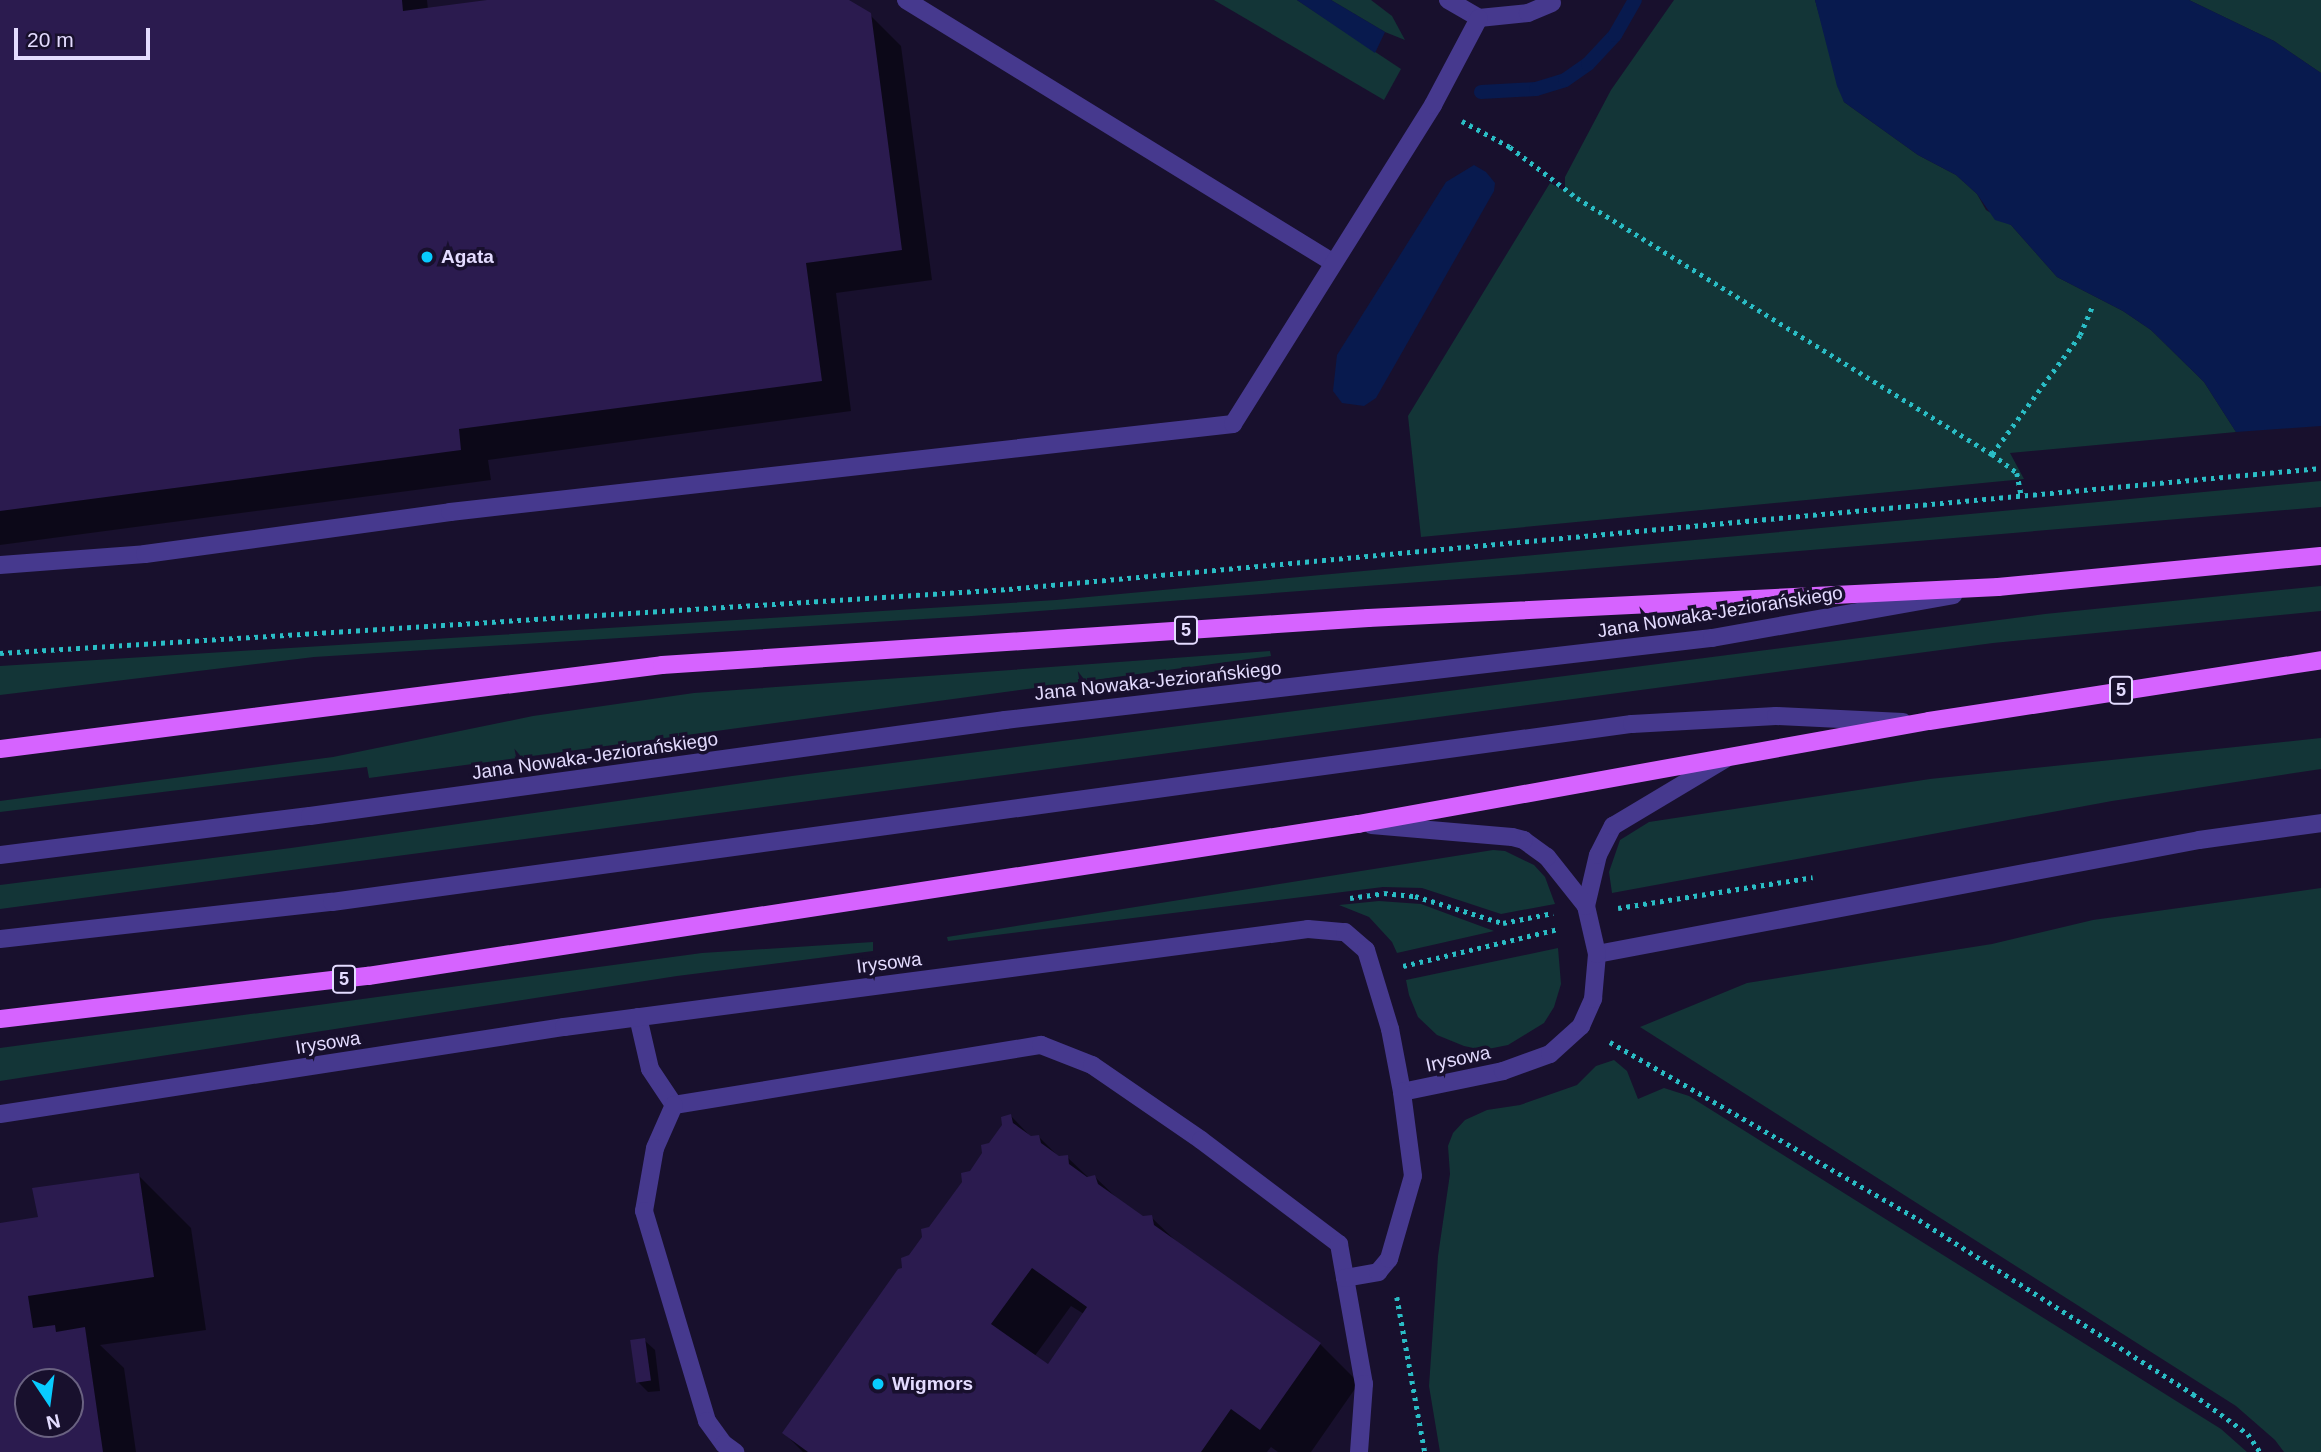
<!DOCTYPE html>
<meta charset="utf-8">
<style>
body{margin:0}
#map{position:relative;width:2321px;height:1452px;overflow:hidden;background:#18102d;font-family:Arial,sans-serif}
div>[style]{position:absolute}
.green>*{inset:0;background:#133537}
.water>*{inset:0;background:#081a4e}
.shadow>*{inset:0;background:#0007}
.stream>*{height:14px;margin:-7px;padding:0 7px;transform-origin:7px;border-radius:7px;background:#081a4e}
.building>*{inset:0;background:#2b1b4f;transform-origin:0 0}
.path>*{height:4.5px;margin-top:-2.25px;transform-origin:0;background:repeating-linear-gradient(90deg,#2abdc5 0 3.5px,transparent 0 8.5px)}
.minor>*{height:18px;margin:-9px;padding:0 9px;transform-origin:9px;border-radius:9px;background:#46398e}
.major>*{height:18px;margin:-9px;padding:0 9px;transform-origin:9px;border-radius:9px;background:#d663ff}
.dots>*{width:19px;height:19px;translate:-50% -50%;box-sizing:border-box;border:4px solid #18102d;border-radius:50%}
span{translate:-50% -50%;white-space:nowrap;text-align:center;line-height:1.15;-webkit-text-stroke:7px #18102d;paint-order:stroke}
.shield-label span{padding:2px 5px;background:#18102d;border:2px solid;border-radius:5px;-webkit-text-stroke-width:0}
.shield-label{font-size:18px;color:#e4dcff;font-weight:700}
.poi-label{font-size:19px;color:#e4dcff;font-weight:700}
.left{translate:0 -50%;text-align:left}
.street-label{font-size:19px;color:#e4dcff}
.north{position:absolute;left:14px;top:1368px;width:70px;height:70px;box-sizing:border-box;background:#18102d;border:2px solid #6a6281;border-radius:50%;rotate:167deg;font-size:19px;font-weight:700;line-height:28px;text-align:center;color:#e4dcff}
.north::after{content:'';display:block;margin:auto;width:24px;height:32px;background:#08cbff;clip-path:polygon(50% 0,100% 100%,50% 72%,0 100%)}
.scale{position:absolute;left:14px;top:28px;width:136px;height:32px;box-sizing:border-box;border:4px solid #e4dcff;border-top:0;padding-left:9px;font-size:21px;line-height:24px;white-space:nowrap;color:#e4dcff;-webkit-text-stroke:5px #18102d;paint-order:stroke}
</style>
<div id="map">
<div class="green">
<div style="clip-path:polygon(1214px 0,1297px 0,1401px 69px,1384px 100px)"></div>
<div style="clip-path:polygon(1331px 0,1371px 0,1392px 16px,1405px 40px,1385px 32px)"></div>
<div style="clip-path:polygon(1674px 0,1815px 0,1844px 102px,1918px 155px,1956px 175px,1977px 194px,1986px 210px,2011px 225px,2057px 277px,2123px 311px,2151px 330px,2204px 382px,2236px 432px,2010px 453px,2024px 479px,1421px 537px,1408px 416px,1550px 183px,1565px 191px,1565px 177px,1611px 90px)"></div>
<div style="clip-path:polygon(2189px 0,2321px 0,2321px 73px,2274px 41px)"></div>
<div style="clip-path:polygon(2321px 481px,2321px 507px,1538px 573px,972px 616px,314px 657px,0 695px,0 666px,1056px 600px)"></div>
<div style="clip-path:polygon(2321px 586px,2321px 611px,1993px 643px,0 909px,0 885px,291px 848px,792px 776px,2045px 614px)"></div>
<div style="clip-path:polygon(1270px 651px,1271px 656px,369px 778px,367px 767px,0 812px,0 801px,333px 757px,533px 716px,694px 693px)"></div>
<div style="clip-path:polygon(2321px 738px,2321px 769px,2112px 801px,1612px 893px,1609px 872px,1620px 840px,1649px 822px,1930px 779px)"></div>
<div style="clip-path:polygon(1493px 850px,1505px 851px,1534px 865px,1545px 877px,1555px 904px,1501px 914px,1422px 888px,1383px 887px,948px 941px,947px 937px)"></div>
<div style="clip-path:polygon(2321px 888px,2321px 1452px,2284px 1452px,2275px 1440px,2236px 1406px,1640px 1027px,1747px 983px,1992px 944px,2093px 920px)"></div>
<div style="clip-path:polygon(1379px 901px,1421px 904px,1494px 931px,1397px 953px,1392px 942px,1369px 917px,1339px 905px)"></div>
<div style="clip-path:polygon(873px 942px,873px 951px,677px 976px,0 1081px,0 1048px,702px 953px)"></div>
<div style="clip-path:polygon(1558px 948px,1561px 984px,1554px 1007px,1544px 1023px,1508px 1045px,1483px 1050px,1464px 1046px,1437px 1035px,1418px 1017px,1409px 995px,1406px 980px)"></div>
<div style="clip-path:polygon(1614px 1060px,1627px 1071px,1638px 1099px,1664px 1088px,1689px 1096px,2221px 1429px,2247px 1452px,1440px 1452px,1429px 1386px,1438px 1256px,1450px 1174px,1448px 1146px,1453px 1133px,1465px 1120px,1487px 1110px,1520px 1105px,1577px 1085px,1596px 1066px)"></div>
</div>
<div class="water">
<div style="clip-path:polygon(1297px 0,1331px 0,1385px 32px,1375px 53px)"></div>
<div style="clip-path:polygon(1815px 0,2189px 0,2274px 41px,2321px 73px,2321px 426px,2236px 432px,2204px 382px,2151px 330px,2123px 311px,2057px 277px,2011px 225px,1995px 220px,1977px 194px,1956px 175px,1918px 155px,1844px 102px,1837px 86px)"></div>
<div style="clip-path:polygon(1474px 165px,1486px 172px,1495px 183px,1494px 191px,1376px 398px,1364px 406px,1342px 403px,1333px 391px,1337px 355px,1446px 182px)"></div>
</div>
<div class="shadow">
<div style="clip-path:polygon(0 0,427px 0,428px 10px,500px 0,846px 0,870px 15px,901px 46px,932px 280px,836px 293px,851px 411px,488px 460px,491px 480px,0 545px)"></div>
<div style="clip-path:polygon(evenodd,1011px 1116px,1032px 1138px,1039px 1137px,1060px 1158px,1067px 1157px,1089px 1178px,1095px 1177px,1122px 1203px,1143px 1218px,1151px 1217px,1180px 1245px,1320px 1344px,1359px 1383px,1311px 1452px,1278px 1452px,1271px 1447px,1267px 1452px,803px 1452px,784px 1433px,905px 1270px,910px 1256px,1011px 1116px,1071px 1306px,1084px 1314px,1048px 1367px,1034px 1357px,1071px 1306px)"></div>
<div style="clip-path:polygon(evenodd,138px 1175px,191px 1228px,206px 1330px,100px 1345px,124px 1368px,136px 1452px,0 1452px,0 1225px,40px 1219px,138px 1175px,28px 1382px,70px 1382px,70px 1424px,28px 1424px,28px 1382px)"></div>
<div style="clip-path:polygon(644px 1340px,655px 1350px,660px 1391px,648px 1392px,638px 1382px)"></div>
</div>
<div class="stream">
<div style="left:1481px;top:92px;width:55px;rotate:-3.1deg"></div>
<div style="left:1536px;top:89px;width:30px;rotate:-17deg"></div>
<div style="left:1565px;top:80px;width:28px;rotate:-35deg"></div>
<div style="left:1588px;top:64px;width:40px;rotate:-47deg"></div>
<div style="left:1615px;top:35px;width:40px;rotate:-60.3deg"></div>
</div>
<div class="building">
<div style="clip-path:polygon(0 0,402px 0,403px 11px,487px 0,849px 0,871px 13px,902px 250px,806px 263px,822px 381px,459px 429px,461px 450px,0 511px)"></div>
<div style="clip-path:polygon(evenodd,1011px 1114px,1013px 1123px,1031px 1136px,1039px 1135px,1041px 1143px,1059px 1156px,1068px 1155px,1069px 1164px,1087px 1177px,1095px 1175px,1098px 1184px,1143px 1216px,1152px 1215px,1154px 1225px,1321px 1343px,1260px 1430px,1231px 1409px,1201px 1452px,808px 1452px,782px 1433px,898px 1269px,902px 1268px,901px 1258px,909px 1255px,922px 1237px,921px 1229px,929px 1227px,962px 1182px,961px 1173px,970px 1171px,982px 1153px,981px 1145px,989px 1143px,1002px 1125px,1001px 1117px,1011px 1114px,1032px 1268px,1087px 1307px,1048px 1364px,991px 1324px,1032px 1268px)"></div>
<div style="clip-path:polygon(evenodd,139px 1173px,154px 1277px,28px 1296px,33px 1328px,55px 1325px,56px 1332px,85px 1327px,103px 1452px,0 1452px,0 1223px,38px 1217px,32px 1188px,139px 1173px,28px 1382px,70px 1382px,70px 1424px,28px 1424px,28px 1382px)"></div>
<div style="left:645px;top:1338px;width:43px;height:15px;rotate:82deg"></div>
</div>
<div class="path">
<div style="left:1462px;top:121px;width:55px;rotate:28.4deg"></div>
<div style="left:1510px;top:147px;width:84px;rotate:37.3deg"></div>
<div style="left:1577px;top:198px;width:488px;rotate:31.7deg"></div>
<div style="left:1992px;top:454px;width:31px;rotate:37deg"></div>
<div style="left:2017px;top:473px;width:21px;rotate:79deg"></div>
<div style="left:1992px;top:454px;width:148px;rotate:-53.5deg"></div>
<div style="left:2080px;top:335px;width:33px;rotate:-67deg"></div>
<div style="left:0;top:653px;width:1011px;rotate:-3.63deg"></div>
<div style="left:1009px;top:589px;width:1318px;rotate:-5.27deg"></div>
<div style="left:1350px;top:898px;width:34px;rotate:-8deg"></div>
<div style="left:1384px;top:893px;width:31px;rotate:6deg"></div>
<div style="left:1415px;top:896px;width:92px;rotate:17.1deg"></div>
<div style="left:1503px;top:923px;width:51px;rotate:-11.3deg"></div>
<div style="left:1618px;top:908px;width:197px;rotate:-9deg"></div>
<div style="left:1403px;top:966px;width:159px;rotate:-13.4deg"></div>
<div style="left:1610px;top:1042px;width:357px;rotate:29.9deg"></div>
<div style="left:1919px;top:1220px;width:325px;rotate:32.4deg"></div>
<div style="left:2193px;top:1394px;width:68px;rotate:36deg"></div>
<div style="left:2248px;top:1434px;width:22px;rotate:56deg"></div>
<div style="left:1397px;top:1297px;width:158px;rotate:79.8deg"></div>
</div>
<div class="minor">
<div style="left:906px;top:0;width:500px;rotate:31.59deg"></div>
<div style="left:1448px;top:0;width:36px;rotate:30deg"></div>
<div style="left:1479px;top:18px;width:49px;rotate:-5.8deg"></div>
<div style="left:1528px;top:13px;width:26px;rotate:-23deg"></div>
<div style="left:0;top:565px;width:145px;rotate:-4.3deg"></div>
<div style="left:145px;top:554px;width:308px;rotate:-7.8deg"></div>
<div style="left:450px;top:512px;width:788px;rotate:-6.41deg"></div>
<div style="left:1233px;top:424px;width:377px;rotate:-57.9deg"></div>
<div style="left:1433px;top:105px;width:98px;rotate:-62.1deg"></div>
<div style="left:0;top:855px;width:312px;rotate:-7.2deg"></div>
<div style="left:310px;top:816px;width:702px;rotate:-7.86deg"></div>
<div style="left:1005px;top:720px;width:712px;rotate:-6.62deg"></div>
<div style="left:1712px;top:638px;width:245px;rotate:-10.1deg"></div>
<div style="left:1586px;top:906px;width:52px;rotate:-76.8deg"></div>
<div style="left:1598px;top:855px;width:33px;rotate:-63deg"></div>
<div style="left:1613px;top:826px;width:131px;rotate:-30.9deg"></div>
<div style="left:0;top:939px;width:334px;rotate:-6.4deg"></div>
<div style="left:332px;top:902px;width:1312px;rotate:-7.8deg"></div>
<div style="left:1632px;top:724px;width:144px;rotate:-3.2deg"></div>
<div style="left:1776px;top:716px;width:127px;rotate:2.7deg"></div>
<div style="left:1597px;top:954px;width:613px;rotate:-10.72deg"></div>
<div style="left:2199px;top:840px;width:123px;rotate:-7.9deg"></div>
<div style="left:638px;top:1017px;width:53px;rotate:77deg"></div>
<div style="left:650px;top:1069px;width:43px;rotate:56.3deg"></div>
<div style="left:674px;top:1105px;width:372px;rotate:-9.3deg"></div>
<div style="left:1041px;top:1045px;width:55px;rotate:21.4deg"></div>
<div style="left:1092px;top:1065px;width:132px;rotate:34.5deg"></div>
<div style="left:1201px;top:1140px;width:173px;rotate:37deg"></div>
<div style="left:1339px;top:1244px;width:142px;rotate:79.9deg"></div>
<div style="left:1364px;top:1384px;width:68px;rotate:94.2deg"></div>
<div style="left:674px;top:1105px;width:47px;rotate:113.8deg"></div>
<div style="left:655px;top:1148px;width:64px;rotate:99.9deg"></div>
<div style="left:644px;top:1211px;width:219px;rotate:73.3deg"></div>
<div style="left:707px;top:1421px;width:29px;rotate:54deg"></div>
<div style="left:724px;top:1444px;width:14px;rotate:36deg"></div>
<div style="left:0;top:1114px;width:571px;rotate:-8.77deg"></div>
<div style="left:564px;top:1027px;width:750px;rotate:-7.5deg"></div>
<div style="left:1308px;top:929px;width:37px;rotate:5deg"></div>
<div style="left:1345px;top:932px;width:28px;rotate:41deg"></div>
<div style="left:1366px;top:950px;width:83px;rotate:73.1deg"></div>
<div style="left:1390px;top:1029px;width:64px;rotate:79.2deg"></div>
<div style="left:1402px;top:1092px;width:103px;rotate:-11.7deg"></div>
<div style="left:1503px;top:1071px;width:50px;rotate:-19.9deg"></div>
<div style="left:1550px;top:1054px;width:42px;rotate:-42.1deg"></div>
<div style="left:1581px;top:1026px;width:30px;rotate:-66deg"></div>
<div style="left:1593px;top:999px;width:45px;rotate:-84.9deg"></div>
<div style="left:1597px;top:954px;width:49px;rotate:-102.9deg"></div>
<div style="left:1586px;top:906px;width:63px;rotate:-128.5deg"></div>
<div style="left:1547px;top:857px;width:29px;rotate:-144deg"></div>
<div style="left:1524px;top:840px;width:12px;rotate:-166deg"></div>
<div style="left:1512px;top:837px;width:141px;rotate:-175.1deg"></div>
<div style="left:1345px;top:1278px;width:34px;rotate:-10deg"></div>
<div style="left:1378px;top:1272px;width:17px;rotate:-50deg"></div>
<div style="left:1389px;top:1259px;width:86px;rotate:-73.9deg"></div>
<div style="left:1413px;top:1176px;width:85px;rotate:-97.5deg"></div>
</div>
<div class="major">
<div style="left:0;top:749px;width:667px;rotate:-7.23deg"></div>
<div style="left:662px;top:665px;width:708px;rotate:-3.81deg"></div>
<div style="left:1368px;top:618px;width:631px;rotate:-2.82deg"></div>
<div style="left:1998px;top:587px;width:324px;rotate:-5.5deg"></div>
<div style="left:0;top:1019px;width:371px;rotate:-6.7deg"></div>
<div style="left:368px;top:976px;width:1002px;rotate:-8.73deg"></div>
<div style="left:1358px;top:824px;width:580px;rotate:-10.23deg"></div>
<div style="left:1929px;top:721px;width:397px;rotate:-8.8deg"></div>
</div>
<div class="dots">
<div style="left:427px;top:257px;background:#08cbff"></div>
<div style="left:878px;top:1384px;background:#08cbff"></div>
</div>
<div class="shield-label">
<span style="left:1186px;top:630px">5</span>
<span style="left:2121px;top:690px">5</span>
<span style="left:344px;top:979px">5</span>
</div>
<div class="poi-label">
<span class="left" style="left:441px;top:257px">Agata</span>
<span class="left" style="left:892px;top:1384px">Wigmors</span>
</div>
<div class="street-label">
<span style="left:1720px;top:612px;rotate:-9deg">Jana Nowaka-Jeziorańskiego</span>
<span style="left:1158px;top:681px;rotate:-6deg">Jana Nowaka-Jeziorańskiego</span>
<span style="left:595px;top:756px;rotate:-8deg">Jana Nowaka-Jeziorańskiego</span>
<span style="left:889px;top:963px;rotate:-7deg">Irysowa</span>
<span style="left:328px;top:1043px;rotate:-9deg">Irysowa</span>
<span style="left:1458px;top:1059px;rotate:-12deg">Irysowa</span>
</div>
<div class="north">N</div>
<div class="scale">20 m</div>
</div>
